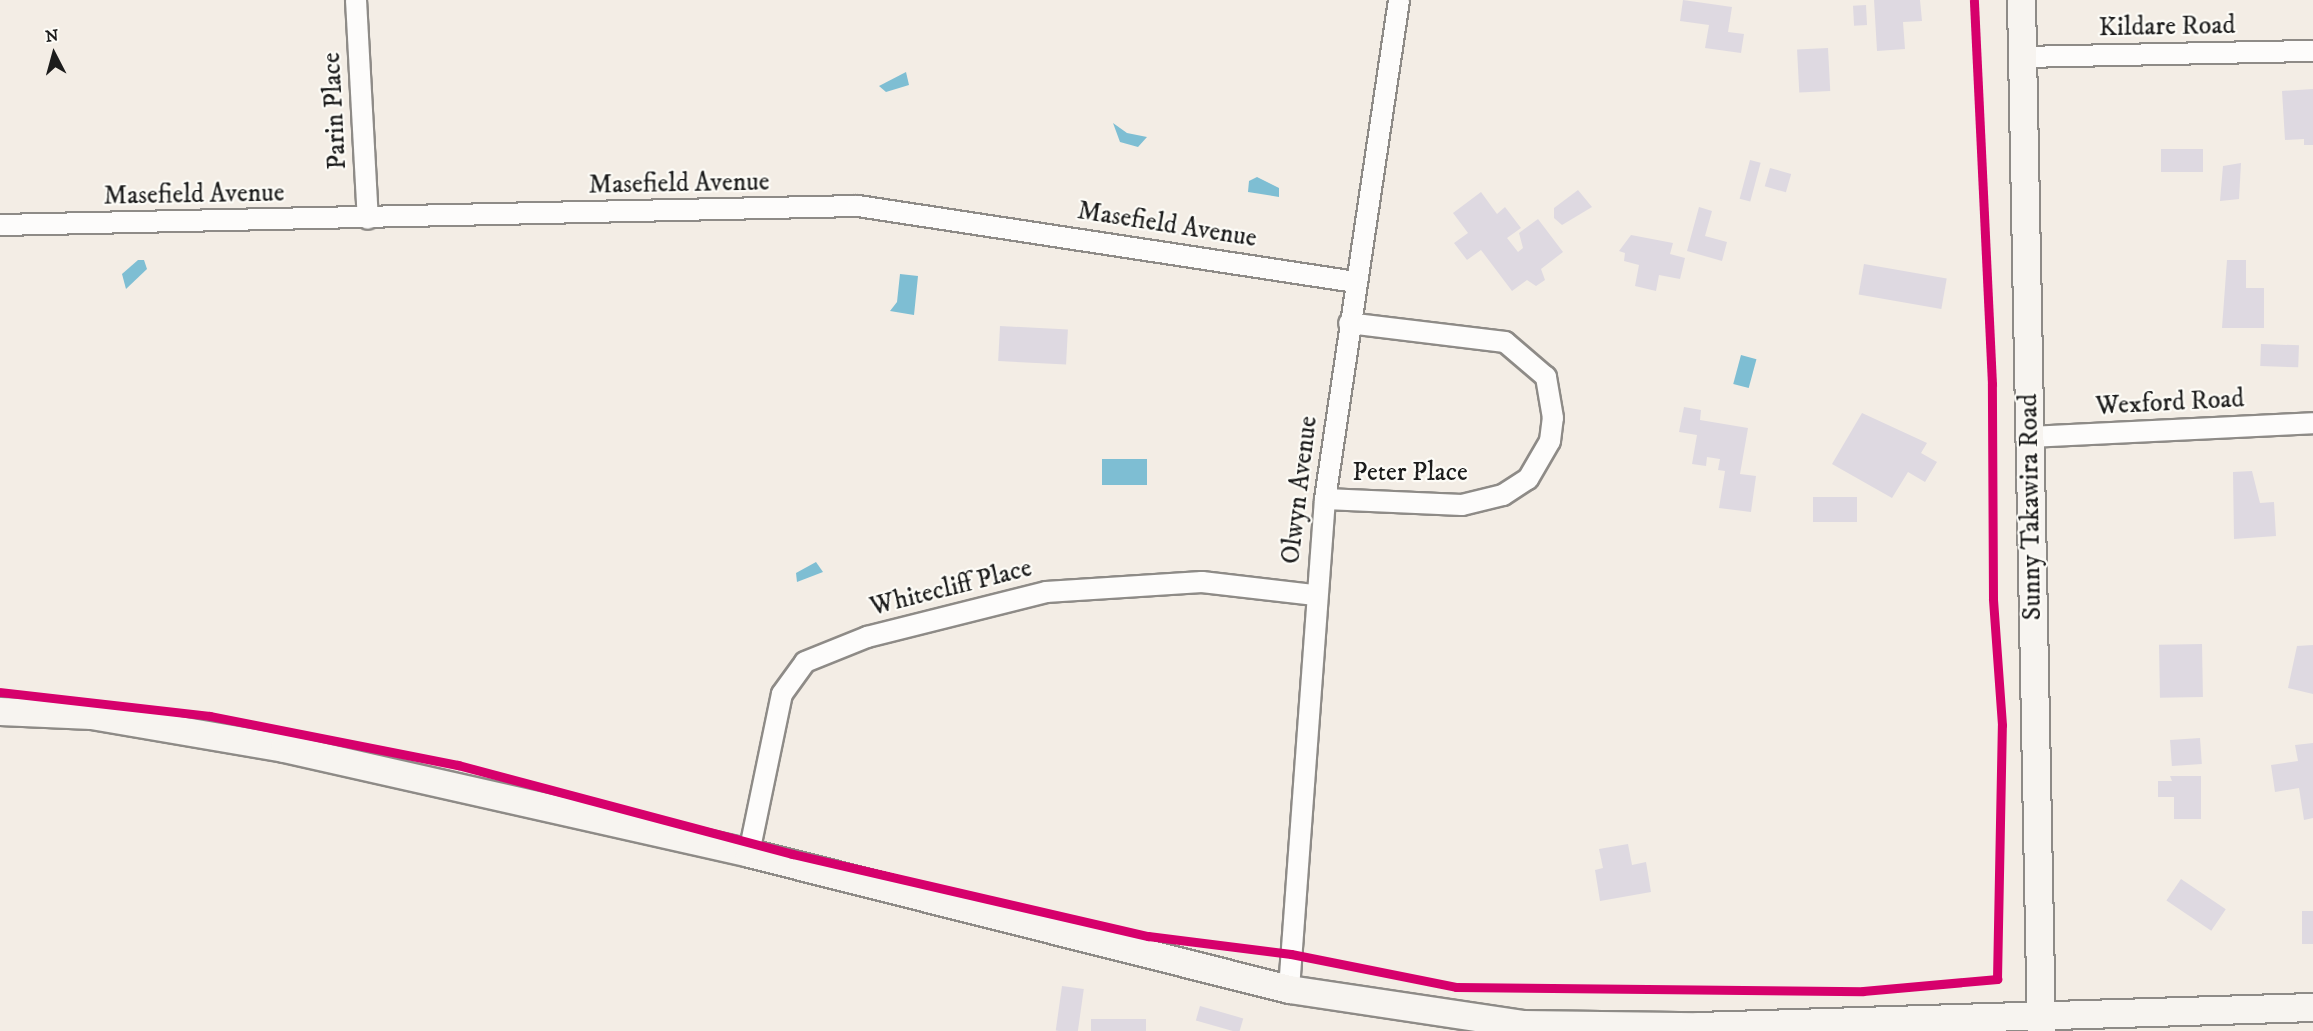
<!DOCTYPE html>
<style>
body{margin:0}
#map{position:relative;width:2313px;height:1031px;overflow:hidden;background:#f3ede5;font-family:"IM FELL DW Pica",serif}
div>[style]{position:absolute}
.water>*{inset:0;background:#7ebed3;transform-origin:0 0}
.building>*{inset:0;background:#ded9e1;transform-origin:0 0}
.roads{filter:drop-shadow(2px 0 #8e8b87) drop-shadow(-2px 0 #8e8b87) drop-shadow(0 2px #8e8b87) drop-shadow(0 -2px #8e8b87)}
.street>*{height:20px;margin:-10px;padding:0 10px;transform-origin:10px;border-radius:10px;background:#fdfcfb}
.secondary>*{height:27px;margin:-13.5px;padding:0 13.5px;transform-origin:13.5px;border-radius:13.5px;background:#f7f4f0}
.cycleway>*{height:9px;margin:-4.5px;padding:0 4.5px;transform-origin:4.5px;border-radius:4.5px;background:#d6006c}
span{translate:-50% -50%;white-space:nowrap;text-align:center;line-height:1.15;-webkit-text-stroke:4.5px #fdfcf7;paint-order:stroke}
.street-label{font-size:26px;color:#1c1c1c}
.north{position:absolute;left:24px;top:24px;width:60px;height:60px;-webkit-text-stroke:4px #fdfcf7;paint-order:stroke;rotate:354deg;font-size:16px;font-weight:700;line-height:24px;text-align:center;color:#1c1c1c}
.north::after{content:'';display:block;margin:auto;width:21px;height:27px;background:#1c1c1c;clip-path:polygon(50% 0,100% 100%,50% 72%,0 100%)}
</style>
<div id="map">
<div class="water">
<div style="clip-path:polygon(906px 72px,909px 85px,886px 92px,879px 86px)"></div>
<div style="clip-path:polygon(1113px 123px,1127px 133px,1147px 137px,1138px 147px,1120px 142px)"></div>
<div style="clip-path:polygon(1257px 177px,1279px 188px,1279px 197px,1248px 192px,1249px 181px)"></div>
<div style="clip-path:polygon(138px 260px,144px 260px,147px 269px,126px 289px,122px 274px)"></div>
<div style="clip-path:polygon(900px 274px,918px 276px,914px 315px,890px 311px,897px 302px)"></div>
<div style="left:1741px;top:355px;width:16px;height:30px;rotate:15deg"></div>
<div style="left:1147px;top:459px;width:26px;height:45px;rotate:90deg"></div>
<div style="clip-path:polygon(816px 562px,823px 572px,797px 582px,796px 573px)"></div>
</div>
<div class="building">
<div style="clip-path:polygon(1683px 0,1732px 7px,1728px 32px,1744px 34px,1741px 53px,1705px 48px,1709px 25px,1680px 21px)"></div>
<div style="clip-path:polygon(1874px 0,1920px 0,1922px 21px,1903px 22px,1905px 49px,1877px 51px)"></div>
<div style="left:1866px;top:5px;width:20px;height:13px;rotate:87deg"></div>
<div style="left:1828px;top:48px;width:43px;height:31px;rotate:87deg"></div>
<div style="clip-path:polygon(2313px 89px,2313px 145px,2304px 145px,2304px 139px,2285px 140px,2282px 91px)"></div>
<div style="left:2161px;top:149px;width:42px;height:23px"></div>
<div style="left:1750px;top:160px;width:11px;height:40px;rotate:15deg"></div>
<div style="clip-path:polygon(2241px 163px,2239px 199px,2220px 201px,2223px 166px)"></div>
<div style="left:1770px;top:168px;width:22px;height:19px;rotate:16deg"></div>
<div style="clip-path:polygon(1578px 190px,1592px 207px,1562px 225px,1554px 218px,1554px 208px)"></div>
<div style="clip-path:polygon(1481px 192px,1497px 214px,1505px 207px,1521px 228px,1507px 238px,1518px 252px,1523px 248px,1519px 233px,1538px 219px,1563px 252px,1541px 269px,1545px 280px,1536px 286px,1527px 280px,1512px 291px,1481px 250px,1467px 260px,1454px 243px,1468px 233px,1453px 213px)"></div>
<div style="clip-path:polygon(1699px 207px,1712px 211px,1705px 236px,1727px 242px,1722px 261px,1687px 251px)"></div>
<div style="clip-path:polygon(1631px 235px,1673px 243px,1670px 254px,1685px 258px,1680px 279px,1659px 275px,1656px 291px,1635px 286px,1639px 265px,1624px 261px,1625px 253px,1619px 251px)"></div>
<div style="clip-path:polygon(2227px 260px,2246px 260px,2246px 288px,2264px 288px,2264px 328px,2222px 328px)"></div>
<div style="left:1864px;top:264px;width:84px;height:31px;rotate:10deg"></div>
<div style="left:1000px;top:326px;width:68px;height:35px;rotate:3deg"></div>
<div style="left:2261px;top:344px;width:38px;height:22px;rotate:2deg"></div>
<div style="clip-path:polygon(1684px 407px,1701px 410px,1700px 420px,1748px 428px,1740px 474px,1756px 476px,1751px 512px,1719px 508px,1725px 471px,1718px 470px,1720px 459px,1707px 457px,1706px 466px,1692px 464px,1697px 435px,1679px 432px)"></div>
<div style="clip-path:polygon(1862px 413px,1927px 443px,1921px 453px,1937px 462px,1925px 482px,1908px 472px,1892px 498px,1832px 464px)"></div>
<div style="clip-path:polygon(2252px 471px,2260px 503px,2274px 502px,2276px 536px,2234px 539px,2233px 472px)"></div>
<div style="left:1857px;top:497px;width:25px;height:44px;rotate:90deg"></div>
<div style="left:2202px;top:644px;width:53px;height:43px;rotate:89deg"></div>
<div style="clip-path:polygon(2313px 645px,2313px 694px,2288px 688px,2297px 646px)"></div>
<div style="left:2200px;top:738px;width:26px;height:30px;rotate:86deg"></div>
<div style="clip-path:polygon(2313px 743px,2313px 818px,2304px 820px,2299px 788px,2275px 792px,2271px 765px,2298px 761px,2295px 745px)"></div>
<div style="clip-path:polygon(2170px 776px,2201px 776px,2201px 819px,2174px 819px,2174px 797px,2158px 797px,2158px 781px,2172px 781px)"></div>
<div style="clip-path:polygon(1628px 844px,1632px 865px,1646px 862px,1651px 892px,1600px 901px,1595px 870px,1603px 868px,1599px 849px)"></div>
<div style="left:2181px;top:879px;width:54px;height:26px;rotate:34deg"></div>
<div style="left:2313px;top:911px;width:33px;height:11px;rotate:90deg"></div>
<div style="left:1062px;top:986px;width:22px;height:45px;rotate:8deg"></div>
<div style="left:1200px;top:1006px;width:45px;height:15px;rotate:16deg"></div>
<div style="left:1146px;top:1019px;width:12px;height:55px;rotate:90deg"></div>
</div>
<div class="roads">
<div class="street">
<div style="left:356px;top:0;width:219px;rotate:86.9deg"></div>
<div style="left:2022px;top:57px;width:291px;rotate:-1.2deg"></div>
<div style="left:0;top:225px;width:858px;rotate:-1.27deg"></div>
<div style="left:858px;top:206px;width:503px;rotate:8.69deg"></div>
<div style="left:2029px;top:437px;width:284px;rotate:-2.8deg"></div>
<div style="left:1325px;top:499px;width:137px;rotate:2.5deg"></div>
<div style="left:1462px;top:505px;width:42px;rotate:-13.7deg"></div>
<div style="left:1503px;top:495px;width:30px;rotate:-33deg"></div>
<div style="left:1528px;top:479px;width:44px;rotate:-59.9deg"></div>
<div style="left:1550px;top:441px;width:23px;rotate:-83deg"></div>
<div style="left:1553px;top:418px;width:42px;rotate:-99.7deg"></div>
<div style="left:1546px;top:377px;width:54px;rotate:-139.5deg"></div>
<div style="left:1505px;top:342px;width:157px;rotate:-173.1deg"></div>
<div style="left:749px;top:853px;width:162px;rotate:-78.3deg"></div>
<div style="left:782px;top:694px;width:39px;rotate:-54deg"></div>
<div style="left:805px;top:662px;width:67px;rotate:-22deg"></div>
<div style="left:867px;top:637px;width:185px;rotate:-14.1deg"></div>
<div style="left:1046px;top:592px;width:156px;rotate:-3.7deg"></div>
<div style="left:1202px;top:582px;width:114px;rotate:6.6deg"></div>
<div style="left:1289px;top:989px;width:491px;rotate:-85.8deg"></div>
<div style="left:1325px;top:499px;width:504px;rotate:-81.56deg"></div>
</div>
<div class="secondary">
<div style="left:2021px;top:0;width:1031px;rotate:88.89deg"></div>
<div style="left:0;top:711px;width:91px;rotate:2.5deg"></div>
<div style="left:91px;top:715px;width:196px;rotate:9.7deg"></div>
<div style="left:284px;top:748px;width:477px;rotate:12.7deg"></div>
<div style="left:749px;top:853px;width:557px;rotate:14.14deg"></div>
<div style="left:1289px;top:989px;width:237px;rotate:8.5deg"></div>
<div style="left:1523px;top:1024px;width:175px;rotate:0.7deg"></div>
<div style="left:1698px;top:1026px;width:615px;rotate:-1.77deg"></div>
</div>
</div>
<div class="cycleway">
<div style="left:0;top:692px;width:211px;rotate:6.5deg"></div>
<div style="left:210px;top:716px;width:253px;rotate:11.2deg"></div>
<div style="left:458px;top:765px;width:346px;rotate:14.9deg"></div>
<div style="left:792px;top:854px;width:365px;rotate:13deg"></div>
<div style="left:1148px;top:936px;width:144px;rotate:7.2deg"></div>
<div style="left:1291px;top:954px;width:168px;rotate:11.3deg"></div>
<div style="left:1456px;top:987px;width:407px;rotate:0.6deg"></div>
<div style="left:1863px;top:991px;width:135px;rotate:-5.1deg"></div>
<div style="left:1997px;top:979px;width:254px;rotate:-88.9deg"></div>
<div style="left:2002px;top:725px;width:127px;rotate:-94.1deg"></div>
<div style="left:1993px;top:598px;width:214px;rotate:-90.3deg"></div>
<div style="left:1992px;top:384px;width:384px;rotate:-92.7deg"></div>
</div>
<div class="street-label">
<span style="left:2167px;top:27px;rotate:-1deg">Kildare Road</span>
<span style="left:335px;top:111px;rotate:-93deg">Parin Place</span>
<span style="left:679px;top:184px;rotate:-1deg">Masefield Avenue</span>
<span style="left:194px;top:195px;rotate:-1deg">Masefield Avenue</span>
<span style="left:1167px;top:225px;rotate:9deg">Masefield Avenue</span>
<span style="left:2170px;top:403px;rotate:-3deg">Wexford Road</span>
<span style="left:1410px;top:473px">Peter Place</span>
<span style="left:1300px;top:490px;rotate:-83deg">Olwyn Avenue</span>
<span style="left:2031px;top:507px;rotate:-91deg">Sunny Takawira Road</span>
<span style="left:951px;top:588px;rotate:-14deg">Whitecliff Place</span>
</div>
<div class="north">N</div>
</div>
